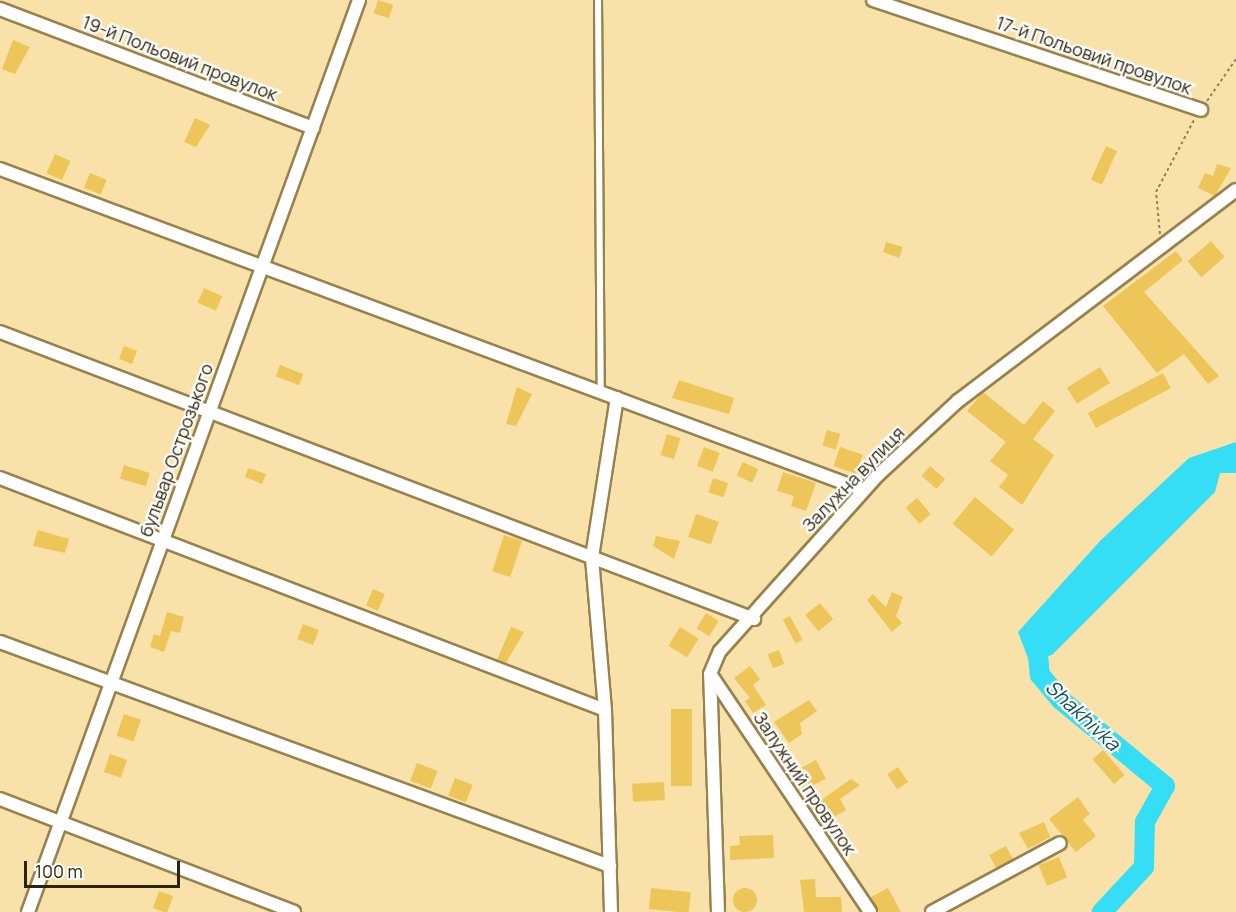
<!DOCTYPE html>
<meta charset="utf-8">
<style>
body{margin:0}
#map{position:relative;width:1236px;height:912px;overflow:hidden;background:#f8e2aa;font-family:Manrope,sans-serif}
div>[style]{position:absolute}
.water>*{inset:0;background:#35def5}
.river>*{height:20px;margin:-10px;padding:0 10px;transform-origin:10px;border-radius:10px;background:#35def5}
.building>*{inset:0;background:#edc559;transform-origin:0 0}
.round{border-radius:50%}
.path>*{height:2px;margin-top:-1px;transform-origin:0;background:repeating-linear-gradient(90deg,#92835b 0 3px,transparent 0 6px)}
.roads{filter:drop-shadow(2px 0 #97824d) drop-shadow(-2px 0 #97824d) drop-shadow(0 2px #97824d) drop-shadow(0 -2px #97824d)}
.lane>*{height:6px;margin:-3px;padding:0 3px;transform-origin:3px;border-radius:3px;background:#fff}
.street>*{height:12px;margin:-6px;padding:0 6px;transform-origin:6px;border-radius:6px;background:#fff}
span{translate:-50% -50%;white-space:nowrap;text-align:center;line-height:1.15;-webkit-text-stroke:4.5px #fff;paint-order:stroke}
.street-label{font-size:18px;color:#2b230c}
.water-label{font-size:20px;color:#0e535c;font-style:italic}
.scale{position:absolute;left:24px;top:861px;width:156px;height:27px;box-sizing:border-box;border:3px solid #2b230c;border-top:0;padding-left:8px;font-size:18px;line-height:21px;white-space:nowrap;color:#2b230c;-webkit-text-stroke:4px #fff;paint-order:stroke}
</style>
<div id="map">
<div class="water">
<div style="clip-path:polygon(1236px 442px,1236px 473px,1220px 473px,1215px 492px,1052px 655px,1029px 661px,1018px 632px,1100px 541px,1189px 458px)"></div>
</div>
<div class="river">
<div style="left:1042px;top:638px;width:7px;rotate:135deg"></div>
<div style="left:1037px;top:643px;width:32px;rotate:85deg"></div>
<div style="left:1040px;top:675px;width:33px;rotate:50deg"></div>
<div style="left:1061px;top:700px;width:135px;rotate:39.6deg"></div>
<div style="left:1165px;top:786px;width:41px;rotate:119.1deg"></div>
<div style="left:1145px;top:822px;width:45px;rotate:91.3deg"></div>
<div style="left:1144px;top:867px;width:62px;rotate:133deg"></div>
</div>
<div class="building">
<div style="left:378px;top:0;width:16px;height:14px;rotate:18deg"></div>
<div style="clip-path:polygon(13px 40px,30px 47px,15px 74px,2px 69px)"></div>
<div style="clip-path:polygon(195px 118px,210px 125px,196px 147px,184px 142px)"></div>
<div style="left:1106px;top:146px;width:12px;height:37px;rotate:24deg"></div>
<div style="left:55px;top:154px;width:17px;height:21px;rotate:24deg"></div>
<div style="clip-path:polygon(1217px 164px,1231px 168px,1215px 196px,1198px 188px,1205px 173px,1213px 176px)"></div>
<div style="left:90px;top:173px;width:18px;height:16px;rotate:22deg"></div>
<div style="left:1211px;top:241px;width:21px;height:31px;rotate:49deg"></div>
<div style="clip-path:polygon(886px 242px,903px 247px,899px 258px,883px 252px)"></div>
<div style="clip-path:polygon(1176px 251px,1183px 260px,1144px 292px,1219px 376px,1208px 384px,1184px 354px,1157px 373px,1103px 306px)"></div>
<div style="left:204px;top:288px;width:20px;height:16px;rotate:24deg"></div>
<div style="left:124px;top:346px;width:14px;height:14px;rotate:21deg"></div>
<div style="left:280px;top:365px;width:25px;height:12px;rotate:21deg"></div>
<div style="left:1100px;top:367px;width:19px;height:39px;rotate:58deg"></div>
<div style="left:1163px;top:373px;width:17px;height:85px;rotate:62deg"></div>
<div style="clip-path:polygon(679px 380px,734px 398px,729px 414px,672px 398px)"></div>
<div style="clip-path:polygon(517px 387px,532px 394px,516px 426px,506px 424px)"></div>
<div style="clip-path:polygon(983px 392px,1024px 425px,1043px 401px,1055px 411px,1033px 439px,1054px 455px,1022px 505px,999px 487px,1008px 475px,990px 461px,1006px 442px,967px 411px)"></div>
<div style="left:827px;top:430px;width:14px;height:16px;rotate:17deg"></div>
<div style="left:667px;top:434px;width:14px;height:22px;rotate:17deg"></div>
<div style="left:704px;top:447px;width:17px;height:20px;rotate:21deg"></div>
<div style="left:840px;top:447px;width:24px;height:20px;rotate:19deg"></div>
<div style="left:743px;top:462px;width:17px;height:15px;rotate:25deg"></div>
<div style="left:124px;top:465px;width:27px;height:14px;rotate:17deg"></div>
<div style="left:930px;top:466px;width:20px;height:13px;rotate:41deg"></div>
<div style="clip-path:polygon(248px 468px,266px 474px,262px 484px,245px 477px)"></div>
<div style="clip-path:polygon(783px 472px,816px 483px,806px 511px,791px 506px,794px 496px,777px 491px)"></div>
<div style="left:713px;top:478px;width:16px;height:15px;rotate:18deg"></div>
<div style="left:975px;top:497px;width:51px;height:35px;rotate:40deg"></div>
<div style="left:917px;top:498px;width:21px;height:15px;rotate:49deg"></div>
<div style="left:696px;top:514px;width:24px;height:24px;rotate:19deg"></div>
<div style="clip-path:polygon(38px 530px,69px 539px,65px 553px,33px 546px)"></div>
<div style="left:504px;top:535px;width:19px;height:38px;rotate:18deg"></div>
<div style="clip-path:polygon(656px 536px,680px 541px,674px 559px,653px 546px)"></div>
<div style="left:373px;top:589px;width:13px;height:18px;rotate:23deg"></div>
<div style="clip-path:polygon(892px 592px,903px 597px,896px 616px,902px 623px,892px 632px,867px 600px,873px 594px,886px 607px)"></div>
<div style="left:820px;top:603px;width:21px;height:19px;rotate:51deg"></div>
<div style="clip-path:polygon(167px 612px,184px 617px,180px 633px,171px 631px,164px 652px,150px 647px,154px 634px,160px 636px)"></div>
<div style="left:706px;top:613px;width:15px;height:18px;rotate:32deg"></div>
<div style="left:790px;top:616px;width:27px;height:8px;rotate:62deg"></div>
<div style="left:303px;top:624px;width:17px;height:16px;rotate:21deg"></div>
<div style="clip-path:polygon(511px 627px,524px 632px,506px 663px,497px 660px)"></div>
<div style="left:680px;top:627px;width:22px;height:22px;rotate:32deg"></div>
<div style="left:779px;top:650px;width:15px;height:12px;rotate:70deg"></div>
<div style="clip-path:polygon(750px 666px,760px 679px,753px 685px,766px 705px,753px 713px,745px 701px,750px 698px,734px 678px)"></div>
<div style="clip-path:polygon(809px 700px,817px 711px,800px 723px,802px 734px,789px 743px,774px 722px)"></div>
<div style="left:671px;top:709px;width:21px;height:77px"></div>
<div style="left:124px;top:714px;width:18px;height:23px;rotate:19deg"></div>
<div style="left:1103px;top:750px;width:33px;height:14px;rotate:49deg"></div>
<div style="left:110px;top:754px;width:18px;height:19px;rotate:19deg"></div>
<div style="left:816px;top:760px;width:21px;height:18px;rotate:62deg"></div>
<div style="left:417px;top:763px;width:22px;height:19px;rotate:21deg"></div>
<div style="left:898px;top:767px;width:18px;height:13px;rotate:56deg"></div>
<div style="left:455px;top:778px;width:19px;height:19px;rotate:21deg"></div>
<div style="clip-path:polygon(851px 779px,860px 785px,840px 799px,846px 810px,831px 819px,820px 801px)"></div>
<div style="left:664px;top:782px;width:18px;height:32px;rotate:87deg"></div>
<div style="clip-path:polygon(1078px 797px,1090px 814px,1083px 820px,1096px 836px,1076px 852px,1049px 819px)"></div>
<div style="clip-path:polygon(1044px 822px,1050px 837px,1028px 849px,1019px 833px)"></div>
<div style="clip-path:polygon(773px 835px,774px 858px,730px 860px,730px 846px,740px 845px,739px 836px)"></div>
<div style="left:1006px;top:846px;width:15px;height:19px;rotate:62deg"></div>
<div style="left:1059px;top:857px;width:22px;height:22px;rotate:68deg"></div>
<div style="clip-path:polygon(815px 879px,816px 897px,841px 897px,842px 912px,804px 912px,800px 880px)"></div>
<div style="left:651px;top:888px;width:40px;height:21px;rotate:6deg"></div>
<div style="clip-path:polygon(888px 888px,901px 912px,879px 912px,871px 897px)"></div>
<div class="round" style="left:733px;top:888px;width:24px;height:24px"></div>
<div style="left:159px;top:891px;width:15px;height:18px;rotate:20deg"></div>
</div>
<div class="path">
<div style="left:1207px;top:101px;width:51px;rotate:-55.4deg"></div>
<div style="left:1160px;top:234px;width:42px;rotate:-95.4deg"></div>
<div style="left:1156px;top:192px;width:84px;rotate:-62.2deg"></div>
</div>
<div class="roads">
<div class="lane">
<div style="left:598px;top:0;width:392px;rotate:89.6deg"></div>
</div>
<div class="street">
<div style="left:873px;top:0;width:346px;rotate:18.5deg"></div>
<div style="left:0;top:9px;width:335px;rotate:20.8deg"></div>
<div style="left:0;top:169px;width:921px;rotate:20.4deg"></div>
<div style="left:0;top:332px;width:807px;rotate:20.84deg"></div>
<div style="left:0;top:478px;width:648px;rotate:20.98deg"></div>
<div style="left:0;top:642px;width:650px;rotate:20.16deg"></div>
<div style="left:711px;top:675px;width:285px;rotate:56.1deg"></div>
<div style="left:0;top:799px;width:315px;rotate:21deg"></div>
<div style="left:28px;top:912px;width:970px;rotate:-70.05deg"></div>
<div style="left:611px;top:912px;width:202px;rotate:-91.7deg"></div>
<div style="left:605px;top:710px;width:154px;rotate:-94.9deg"></div>
<div style="left:592px;top:557px;width:161px;rotate:-81.1deg"></div>
<div style="left:718px;top:912px;width:238px;rotate:-91.9deg"></div>
<div style="left:710px;top:674px;width:25px;rotate:-67deg"></div>
<div style="left:720px;top:651px;width:237px;rotate:-48.1deg"></div>
<div style="left:878px;top:475px;width:109px;rotate:-42.8deg"></div>
<div style="left:958px;top:401px;width:349px;rotate:-37.2deg"></div>
<div style="left:932px;top:912px;width:145px;rotate:-28.3deg"></div>
</div>
</div>
<div class="street-label">
<span style="left:1094px;top:55px;rotate:19deg">17-й Польовий провулок</span>
<span style="left:180px;top:58px;rotate:21deg">19-й Польовий провулок</span>
<span style="left:176px;top:450px;rotate:-70deg">бульвар Острозького</span>
<span style="left:853px;top:479px;rotate:-46deg">Залужна вулиця</span>
<span style="left:805px;top:783px;rotate:56deg">Залужний провулок</span>
</div>
<div class="water-label">
<span style="left:1083px;top:715px;rotate:43deg">Shakhivka</span>
</div>
<div class="scale">100 m</div>
</div>
